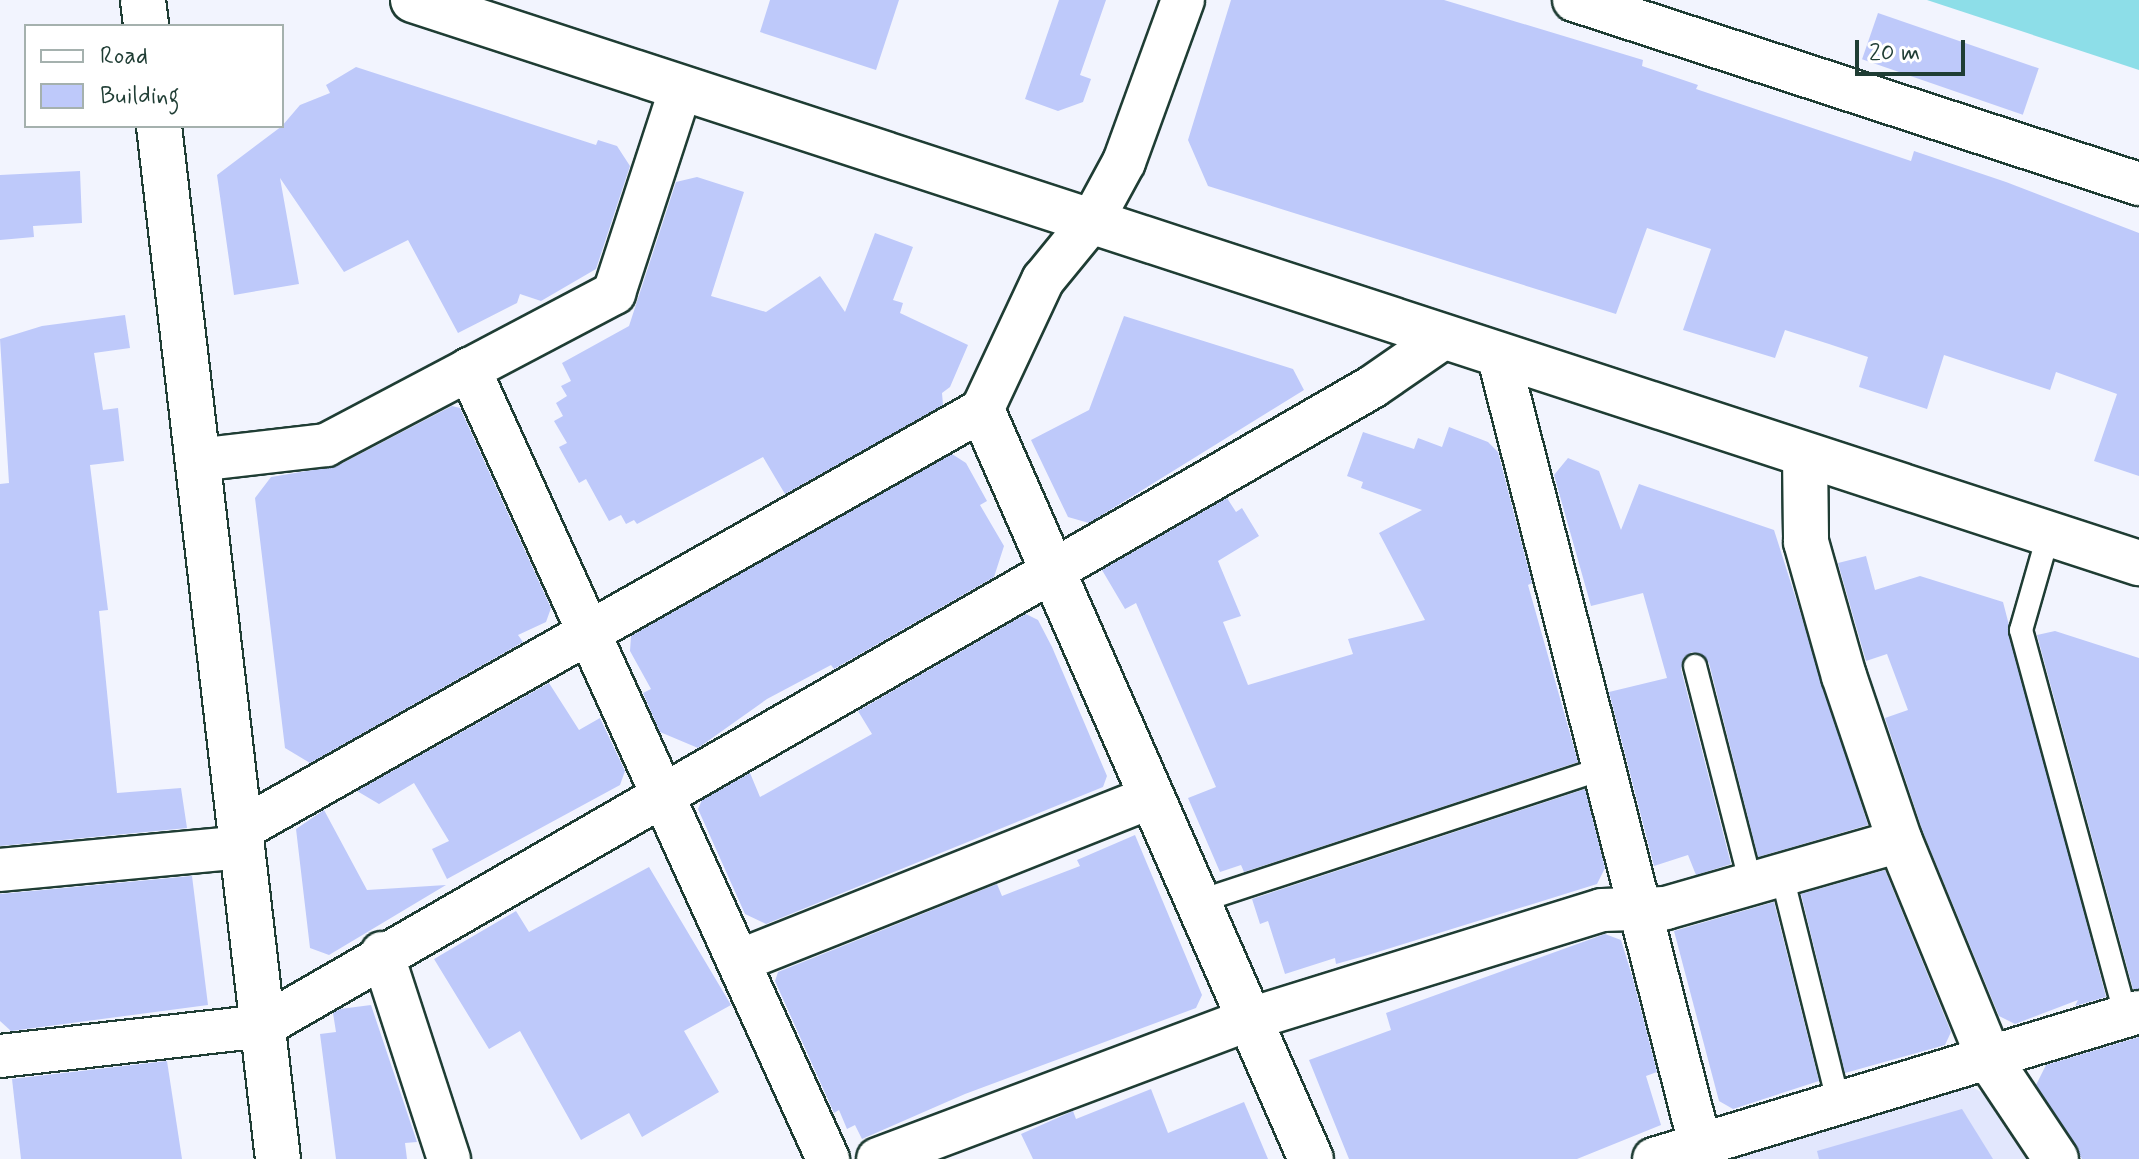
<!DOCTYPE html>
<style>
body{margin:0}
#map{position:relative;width:2139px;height:1159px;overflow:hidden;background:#f2f4fe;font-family:Mynerve,sans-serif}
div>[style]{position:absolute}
.built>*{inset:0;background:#e2e7fd}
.water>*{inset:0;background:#8ddee8}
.building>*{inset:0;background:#bec9fa;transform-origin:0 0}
.roads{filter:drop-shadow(2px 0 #1f3d34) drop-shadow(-2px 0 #1f3d34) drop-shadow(0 2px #1f3d34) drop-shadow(0 -2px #1f3d34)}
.lane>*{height:22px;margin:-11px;padding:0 11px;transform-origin:11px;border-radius:11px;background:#fff}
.street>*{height:42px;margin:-21px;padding:0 21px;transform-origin:21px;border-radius:21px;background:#fff}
.secondary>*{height:44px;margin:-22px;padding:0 22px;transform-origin:22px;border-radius:22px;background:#fff}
span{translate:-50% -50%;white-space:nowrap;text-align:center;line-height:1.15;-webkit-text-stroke:6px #fff;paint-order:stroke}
.legend{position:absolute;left:24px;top:24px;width:260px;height:104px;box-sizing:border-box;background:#fff;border:2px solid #a5b1ae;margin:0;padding:10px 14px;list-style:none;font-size:24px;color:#1f3d34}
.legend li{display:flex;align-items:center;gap:16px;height:40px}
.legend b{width:40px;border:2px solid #a5b1ae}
.scale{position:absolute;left:1855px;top:40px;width:110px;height:36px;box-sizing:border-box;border:4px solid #1f3d34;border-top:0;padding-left:10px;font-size:24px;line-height:28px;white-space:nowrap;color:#1f3d34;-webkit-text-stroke:6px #fff;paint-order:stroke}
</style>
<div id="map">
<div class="built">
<div style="clip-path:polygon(1968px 1085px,1987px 1095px,2028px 1159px,1715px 1159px)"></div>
</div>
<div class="water">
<div style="clip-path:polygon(1927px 0,2139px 0,2139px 70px)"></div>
</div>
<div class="building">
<div style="clip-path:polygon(770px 0,899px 0,876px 70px,760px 32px)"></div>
<div style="clip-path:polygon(1059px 0,1106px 0,1080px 75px,1091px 79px,1083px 102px,1058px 111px,1025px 99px)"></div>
<div style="clip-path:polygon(1231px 0,1444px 0,1643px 60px,1642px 66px,1698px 85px,1696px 89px,1911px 161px,1914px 151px,2006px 182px,2139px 233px,2139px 476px,2094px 461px,2117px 394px,2056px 372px,2050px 390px,1944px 355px,1927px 409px,1859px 387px,1868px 357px,1829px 344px,1785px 330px,1775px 358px,1683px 330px,1711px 249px,1647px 228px,1616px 314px,1208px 186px,1188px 140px)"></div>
<div style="left:1878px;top:13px;width:170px;height:49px;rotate:19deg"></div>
<div style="clip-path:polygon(356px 67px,596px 145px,598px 140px,617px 146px,630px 166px,596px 269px,541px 301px,520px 294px,517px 303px,458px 333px,408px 240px,344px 272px,280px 178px,299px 284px,234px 295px,217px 175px,282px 126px,300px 105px,330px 93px,326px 85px)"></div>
<div style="clip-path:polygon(80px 171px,82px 223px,33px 226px,34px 237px,0 240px,0 175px)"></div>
<div style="clip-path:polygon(697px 177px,744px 192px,711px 296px,766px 312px,820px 276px,845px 312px,875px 233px,913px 247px,893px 300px,903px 303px,900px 313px,968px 345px,950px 387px,942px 393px,943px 405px,785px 494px,763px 457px,637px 524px,634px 520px,626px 524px,621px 515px,609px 521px,586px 479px,579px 483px,559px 447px,567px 443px,554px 421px,563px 416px,556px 403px,567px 396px,561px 386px,571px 381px,562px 363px,629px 326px,676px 182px)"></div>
<div style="clip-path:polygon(125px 315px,130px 348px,94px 353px,103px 410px,118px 408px,124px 461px,90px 465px,108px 610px,99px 611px,117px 793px,181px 788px,187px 828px,0 846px,0 484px,9px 483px,0 339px,42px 326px)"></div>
<div style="clip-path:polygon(1124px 316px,1293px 369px,1304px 390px,1089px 523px,1068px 517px,1031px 440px,1089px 410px)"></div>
<div style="clip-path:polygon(452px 406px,460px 408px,551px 608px,546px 622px,518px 635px,523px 642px,310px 763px,285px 748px,255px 498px,271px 477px,337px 466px)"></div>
<div style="clip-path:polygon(1449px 427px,1488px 442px,1498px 452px,1532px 583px,1528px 585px,1578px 762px,1244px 872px,1241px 865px,1220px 872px,1188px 798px,1216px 787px,1136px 603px,1125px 609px,1102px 570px,1227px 498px,1236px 512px,1242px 508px,1259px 536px,1218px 561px,1241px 616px,1223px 622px,1248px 685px,1353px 654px,1348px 639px,1425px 620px,1379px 533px,1422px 510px,1361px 488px,1363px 482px,1347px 476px,1363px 432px,1414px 449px,1418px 438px,1442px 447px)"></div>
<div style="clip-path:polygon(952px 454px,966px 463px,987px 501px,980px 505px,1004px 546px,994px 577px,834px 669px,831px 665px,767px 699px,698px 748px,660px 732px,643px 693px,651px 689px,630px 651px,631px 636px)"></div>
<div style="clip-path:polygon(1568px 458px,1599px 471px,1621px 530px,1639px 484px,1774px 530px,1868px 825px,1758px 857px,1709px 663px,1692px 652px,1685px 657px,1681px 669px,1731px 864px,1696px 875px,1688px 855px,1654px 866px,1609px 692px,1667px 678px,1643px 593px,1591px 606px,1554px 475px)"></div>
<div style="clip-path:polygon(1866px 556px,1875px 590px,1920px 576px,2003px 602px,2106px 997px,2075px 1006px,2078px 1000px,2015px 1024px,1999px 1016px,1923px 832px,1885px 718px,1908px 710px,1887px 654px,1866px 661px,1838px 563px)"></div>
<div style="clip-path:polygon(1026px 614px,1038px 620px,1052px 647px,1107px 776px,1103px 787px,766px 924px,745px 914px,698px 809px,702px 800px,750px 773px,760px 797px,872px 734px,858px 711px)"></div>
<div style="clip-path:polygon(2055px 631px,2139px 658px,2139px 989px,2133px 989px,2037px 635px)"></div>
<div style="clip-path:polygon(549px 683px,579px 730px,600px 718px,625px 771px,620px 785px,447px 879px,432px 849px,449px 841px,414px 783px,379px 804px,357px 791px)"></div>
<div style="clip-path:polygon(1585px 789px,1605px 868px,1597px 884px,1368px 955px,1336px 964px,1335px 958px,1285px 974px,1268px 921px,1260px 924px,1252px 899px)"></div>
<div style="clip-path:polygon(324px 810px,367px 890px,446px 885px,329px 955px,310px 948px,296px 829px)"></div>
<div style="clip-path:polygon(1135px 835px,1202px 995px,1196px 1008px,965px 1094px,862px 1139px,855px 1125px,847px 1129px,839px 1110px,834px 1113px,775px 981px,778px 972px,997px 884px,1002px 896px,1080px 866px,1077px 860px)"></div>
<div style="clip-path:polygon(649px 867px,731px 1005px,684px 1031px,719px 1092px,642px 1137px,629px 1113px,581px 1140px,520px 1031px,489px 1049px,434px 959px,516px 911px,529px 932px)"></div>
<div style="clip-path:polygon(1885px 870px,1951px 1032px,1945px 1045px,1845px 1073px,1801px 894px)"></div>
<div style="clip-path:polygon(192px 876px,208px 1005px,11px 1031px,0 1021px,0 894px)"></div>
<div style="clip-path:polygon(1774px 902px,1819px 1081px,1733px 1109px,1719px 1101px,1674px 931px)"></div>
<div style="clip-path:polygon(1605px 934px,1621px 940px,1633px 979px,1657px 1072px,1646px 1076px,1661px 1125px,1577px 1159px,1349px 1159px,1309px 1060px,1391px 1030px,1386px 1013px)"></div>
<div style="clip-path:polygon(371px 1005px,417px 1142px,405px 1143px,407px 1159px,336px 1159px,320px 1034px,336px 1032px,333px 1013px,340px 1009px)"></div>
<div style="clip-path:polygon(2139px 1037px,2139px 1159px,2082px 1159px,2036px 1085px,2046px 1065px)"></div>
<div style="clip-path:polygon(167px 1061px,182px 1159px,21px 1159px,12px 1079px)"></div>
<div style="clip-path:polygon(1151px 1089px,1168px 1133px,1244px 1102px,1268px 1159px,1033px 1159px,1021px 1134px,1073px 1111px,1076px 1119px)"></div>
<div style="clip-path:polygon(1962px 1109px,1993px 1159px,1819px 1159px,1817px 1151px)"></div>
</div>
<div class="roads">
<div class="lane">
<div style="left:2048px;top:536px;width:98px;rotate:106deg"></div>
<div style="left:2021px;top:630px;width:400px;rotate:74.8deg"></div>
<div style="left:1695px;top:666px;width:225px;rotate:75.6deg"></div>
<div style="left:1782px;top:876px;width:232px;rotate:76deg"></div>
<div style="left:1197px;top:902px;width:429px;rotate:-18.2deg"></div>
</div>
<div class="street">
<div style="left:1574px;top:0;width:594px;rotate:18.04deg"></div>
<div style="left:1499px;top:358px;width:811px;rotate:75.66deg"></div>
<div style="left:469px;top:369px;width:868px;rotate:65.56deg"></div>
<div style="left:197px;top:460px;width:130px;rotate:-6.6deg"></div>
<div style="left:326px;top:445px;width:326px;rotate:-27.8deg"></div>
<div style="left:614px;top:293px;width:216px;rotate:-71.9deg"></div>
<div style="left:240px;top:830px;width:853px;rotate:-29.51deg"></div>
<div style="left:982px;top:410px;width:144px;rotate:-64.9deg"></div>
<div style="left:1043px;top:280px;width:79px;rotate:-50.7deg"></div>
<div style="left:1093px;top:219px;width:65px;rotate:-61.5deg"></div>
<div style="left:1124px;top:162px;width:172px;rotate:-70deg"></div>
<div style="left:0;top:870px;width:244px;rotate:-5.4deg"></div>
<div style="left:382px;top:953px;width:217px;rotate:72deg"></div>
<div style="left:739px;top:961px;width:443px;rotate:-21.7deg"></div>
<div style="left:0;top:1056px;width:265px;rotate:-6.5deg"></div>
<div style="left:263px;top:1026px;width:1280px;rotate:-29.95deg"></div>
<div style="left:1372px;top:387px;width:86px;rotate:-34.6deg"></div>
<div style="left:878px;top:1159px;width:397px;rotate:-20.6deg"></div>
<div style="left:1250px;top:1019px;width:368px;rotate:-17.2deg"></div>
<div style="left:1602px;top:910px;width:64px;rotate:-1.8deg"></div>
<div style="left:1666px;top:908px;width:243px;rotate:-16deg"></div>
<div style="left:1654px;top:1159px;width:507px;rotate:-16.86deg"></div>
</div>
<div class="secondary">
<div style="left:143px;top:0;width:26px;rotate:83deg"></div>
<div style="left:413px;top:0;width:1816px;rotate:18.07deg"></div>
<div style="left:159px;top:126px;width:1040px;rotate:83.43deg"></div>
<div style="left:982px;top:410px;width:818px;rotate:66.29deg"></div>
<div style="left:1805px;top:455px;width:87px;rotate:89.3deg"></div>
<div style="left:1806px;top:542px;width:139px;rotate:74.2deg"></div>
<div style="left:1844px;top:676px;width:174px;rotate:71.3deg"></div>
<div style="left:1900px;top:841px;width:237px;rotate:67.7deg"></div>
<div style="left:1990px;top:1060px;width:119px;rotate:56.3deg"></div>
</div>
</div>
<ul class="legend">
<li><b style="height:10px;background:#fff"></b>Road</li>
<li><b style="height:22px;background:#bec9fa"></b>Building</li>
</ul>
<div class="scale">20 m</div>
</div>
